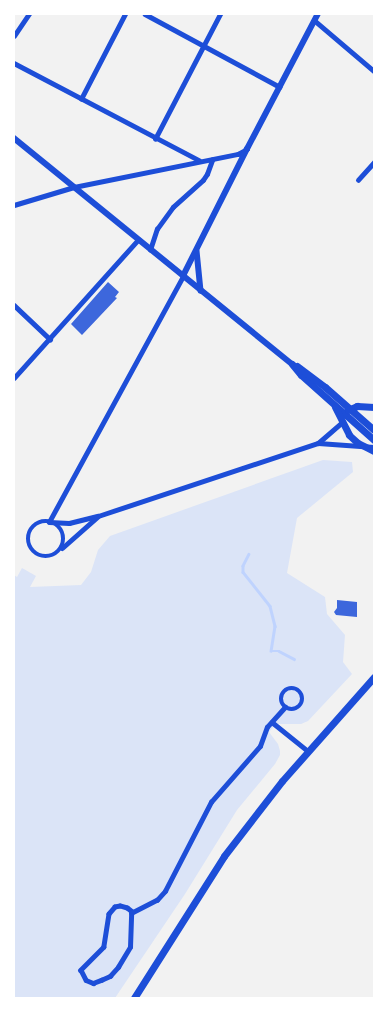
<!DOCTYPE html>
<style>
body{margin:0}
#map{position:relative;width:388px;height:1012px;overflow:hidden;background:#f2f2f2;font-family:"Varela Round",sans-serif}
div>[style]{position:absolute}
.green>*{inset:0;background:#dbe4f7}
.stream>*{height:2.5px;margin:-1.25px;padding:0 1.25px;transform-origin:1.25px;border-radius:1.25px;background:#bfd3fe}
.building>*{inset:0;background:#3d67dc}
.minor>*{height:4.5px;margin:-2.25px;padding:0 2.25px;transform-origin:2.25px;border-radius:2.25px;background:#1d4ed8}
.minor>.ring{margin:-2.25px;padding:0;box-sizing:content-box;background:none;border:4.5px solid #1d4ed8;border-radius:50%}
.tertiary>*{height:5px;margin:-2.5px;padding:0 2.5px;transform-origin:2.5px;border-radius:2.5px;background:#1d4ed8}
.secondary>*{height:5.5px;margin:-2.75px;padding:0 2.75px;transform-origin:2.75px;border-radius:2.75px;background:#1d4ed8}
.trunk>*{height:7px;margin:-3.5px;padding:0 3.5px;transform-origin:3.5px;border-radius:3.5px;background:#1d4ed8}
span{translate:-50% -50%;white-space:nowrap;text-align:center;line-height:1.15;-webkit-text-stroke:4px #fff;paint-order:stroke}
.frame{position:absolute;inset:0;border:15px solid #fff;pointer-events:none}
</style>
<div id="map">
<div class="green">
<div style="clip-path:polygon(323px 460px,352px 462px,353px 472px,297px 518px,287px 573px,325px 597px,327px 614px,345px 635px,343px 662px,352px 674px,308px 721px,301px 724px,276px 724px,269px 732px,278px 744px,280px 751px,280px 755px,275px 764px,237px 810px,185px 894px,115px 998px,14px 998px,14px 575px,17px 577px,22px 568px,36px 576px,30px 587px,81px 585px,91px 572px,98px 550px,110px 536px)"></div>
</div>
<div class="stream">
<div style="left:249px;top:554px;width:13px;rotate:117deg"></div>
<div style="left:243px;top:566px;width:6px;rotate:90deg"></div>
<div style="left:243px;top:572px;width:43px;rotate:51.5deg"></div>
<div style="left:270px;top:606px;width:21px;rotate:76deg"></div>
<div style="left:275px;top:626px;width:25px;rotate:99deg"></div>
<div style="left:271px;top:651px;width:8px"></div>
<div style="left:279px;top:651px;width:17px;rotate:28deg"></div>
</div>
<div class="building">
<div style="clip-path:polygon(108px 282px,119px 292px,115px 297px,117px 298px,82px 335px,71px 324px)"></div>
<div style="clip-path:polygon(337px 600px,357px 602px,357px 617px,336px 615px,334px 612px,337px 608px)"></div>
</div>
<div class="minor">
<div style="left:145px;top:14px;width:153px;rotate:28.4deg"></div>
<div style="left:314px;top:20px;width:79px;rotate:40.4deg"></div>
<div style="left:14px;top:36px;width:27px;rotate:-56deg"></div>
<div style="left:14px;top:63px;width:209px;rotate:27.7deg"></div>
<div style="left:81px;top:99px;width:96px;rotate:-62.6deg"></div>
<div style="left:155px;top:139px;width:141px;rotate:-62.5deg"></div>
<div style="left:358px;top:180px;width:24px;rotate:-48deg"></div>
<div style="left:14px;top:205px;width:63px;rotate:-16.7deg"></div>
<div style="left:74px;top:187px;width:167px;rotate:-11.4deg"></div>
<div style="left:238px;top:154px;width:10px;rotate:-29deg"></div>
<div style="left:150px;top:250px;width:22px;rotate:-72deg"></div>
<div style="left:157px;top:229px;width:27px;rotate:-54deg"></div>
<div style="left:173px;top:207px;width:40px;rotate:-42deg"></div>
<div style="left:203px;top:180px;width:7px;rotate:-56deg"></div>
<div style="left:207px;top:174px;width:15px;rotate:-70deg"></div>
<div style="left:14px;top:305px;width:50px;rotate:43.4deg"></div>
<div style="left:14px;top:378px;width:186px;rotate:-48.1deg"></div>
<div class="ring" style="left:28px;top:521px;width:31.5px;height:31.5px"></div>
<div style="left:49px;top:522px;width:280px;rotate:-61.4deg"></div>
<div class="ring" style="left:281px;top:688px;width:17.5px;height:17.5px"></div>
<div style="left:272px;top:722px;width:46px;rotate:38.9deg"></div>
<div style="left:132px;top:912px;width:6px;rotate:-141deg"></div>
<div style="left:127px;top:908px;width:7px;rotate:-164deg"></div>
<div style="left:120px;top:906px;width:5px;rotate:169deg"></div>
<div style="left:115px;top:907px;width:9px;rotate:131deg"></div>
<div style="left:109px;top:914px;width:33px;rotate:99deg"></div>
<div style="left:104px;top:947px;width:33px;rotate:135deg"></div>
<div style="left:81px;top:970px;width:11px;rotate:63deg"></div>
<div style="left:86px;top:980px;width:8px;rotate:23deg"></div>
<div style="left:93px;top:983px;width:9px;rotate:-21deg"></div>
<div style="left:101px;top:980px;width:10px;rotate:-24deg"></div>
<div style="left:110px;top:976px;width:12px;rotate:-48deg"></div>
<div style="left:118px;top:967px;width:23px;rotate:-59deg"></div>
<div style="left:130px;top:947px;width:34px;rotate:-88deg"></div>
<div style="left:131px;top:913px;width:29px;rotate:-27deg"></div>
<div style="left:157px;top:900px;width:12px;rotate:-48deg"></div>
<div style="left:165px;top:891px;width:100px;rotate:-62.7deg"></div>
<div style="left:211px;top:802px;width:74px;rotate:-48.8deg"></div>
<div style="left:260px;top:746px;width:20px;rotate:-70deg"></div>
<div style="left:267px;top:727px;width:27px;rotate:-48deg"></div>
</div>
<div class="tertiary">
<div style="left:318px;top:443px;width:56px;rotate:4.1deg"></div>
<div style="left:49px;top:522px;width:20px;rotate:3deg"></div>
<div style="left:69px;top:523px;width:30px;rotate:-14deg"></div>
<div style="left:98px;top:516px;width:232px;rotate:-18.4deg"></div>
<div style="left:318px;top:443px;width:30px;rotate:-41deg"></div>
<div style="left:62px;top:548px;width:47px;rotate:-41.5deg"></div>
</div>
<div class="secondary">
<div style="left:14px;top:138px;width:358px;rotate:39.1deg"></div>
<div style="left:197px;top:251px;width:40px;rotate:84.3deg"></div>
<div style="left:183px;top:276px;width:142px;rotate:-63.3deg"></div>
<div style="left:247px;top:149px;width:153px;rotate:-62.3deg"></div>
</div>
<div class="trunk">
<div style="left:292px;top:364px;width:14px;rotate:51deg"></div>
<div style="left:301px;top:375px;width:98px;rotate:41.7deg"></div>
<div style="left:297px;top:366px;width:35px;rotate:37deg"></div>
<div style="left:325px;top:387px;width:65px;rotate:41.3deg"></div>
<div style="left:335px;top:407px;width:31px;rotate:63deg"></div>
<div style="left:349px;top:435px;width:12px;rotate:42deg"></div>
<div style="left:358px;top:443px;width:18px;rotate:27deg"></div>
<div style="left:348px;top:410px;width:10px;rotate:-24deg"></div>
<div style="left:357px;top:406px;width:17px;rotate:3deg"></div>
<div style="left:134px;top:998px;width:168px;rotate:-57.6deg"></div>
<div style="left:224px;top:856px;width:95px;rotate:-52.3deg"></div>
<div style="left:282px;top:781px;width:139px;rotate:-48.5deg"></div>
</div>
<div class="frame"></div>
</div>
